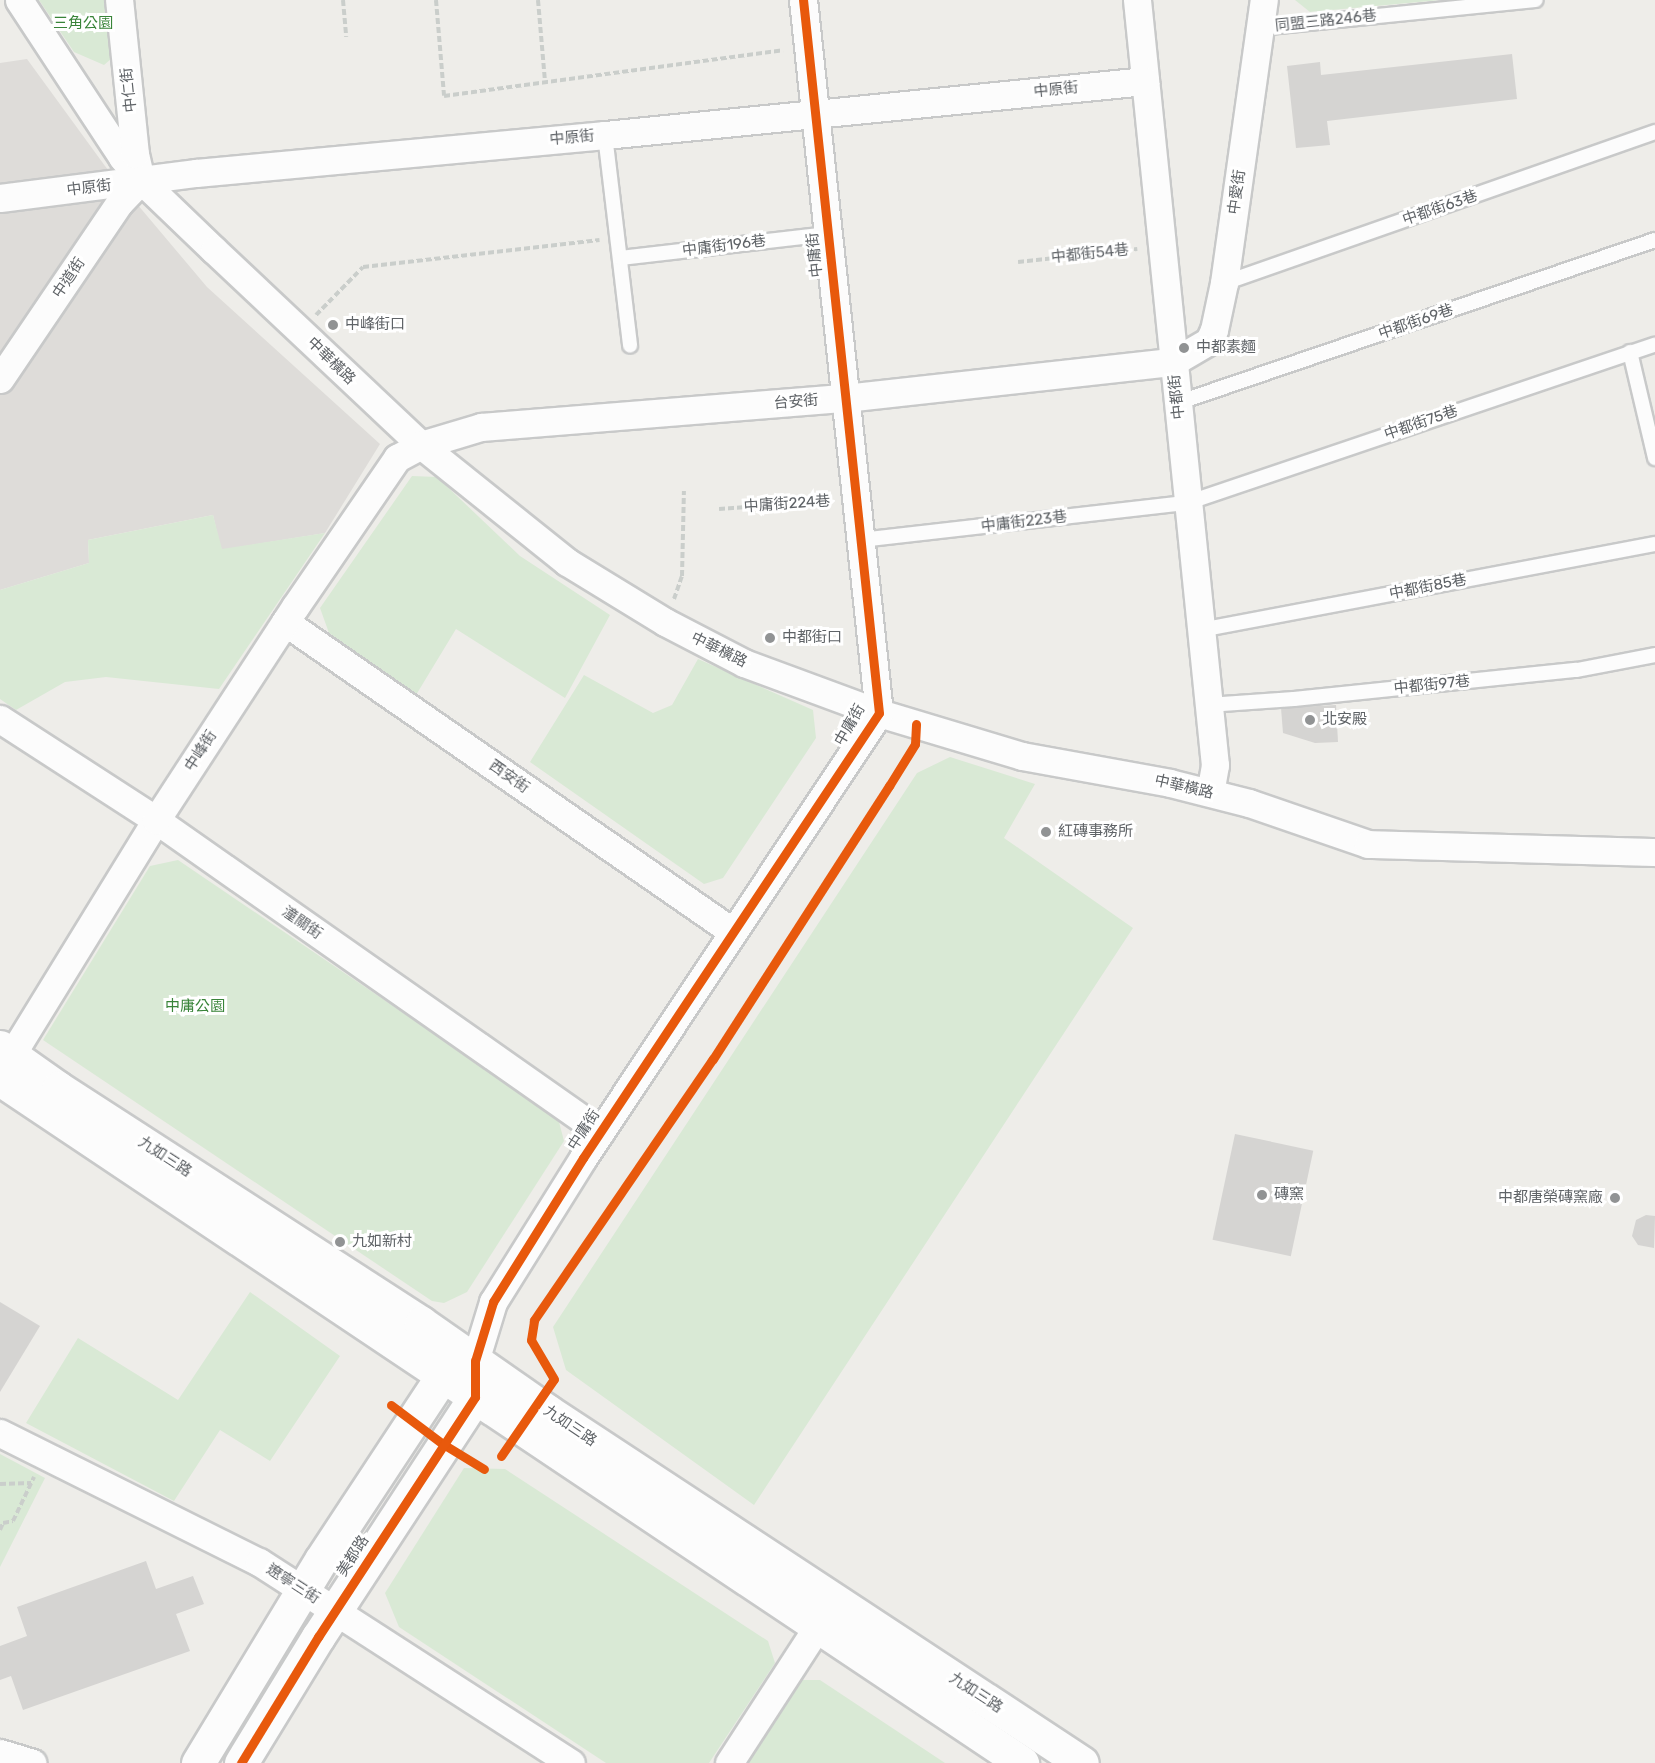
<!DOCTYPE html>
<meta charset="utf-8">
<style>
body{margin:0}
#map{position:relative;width:1655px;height:1763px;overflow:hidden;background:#eeede9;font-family:Rubik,"Noto Sans TC",sans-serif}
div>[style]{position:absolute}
.industrial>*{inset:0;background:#dedcd9}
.green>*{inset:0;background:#d9e9d5}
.building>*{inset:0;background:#d5d4d2;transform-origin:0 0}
.path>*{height:4px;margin-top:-2px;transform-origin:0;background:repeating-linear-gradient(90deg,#cacecb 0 6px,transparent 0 9px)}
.roads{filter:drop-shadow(2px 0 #c8c9c9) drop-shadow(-2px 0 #c8c9c9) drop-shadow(0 2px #c8c9c9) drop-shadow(0 -2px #c8c9c9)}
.service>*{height:14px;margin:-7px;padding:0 7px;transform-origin:7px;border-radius:7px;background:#fcfcfc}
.minor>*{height:27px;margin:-13.5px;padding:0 13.5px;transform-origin:13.5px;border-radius:13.5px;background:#fcfcfc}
.tertiary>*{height:33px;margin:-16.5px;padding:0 16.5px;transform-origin:16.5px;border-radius:16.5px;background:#fcfcfc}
.cycleway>*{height:9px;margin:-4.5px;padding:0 4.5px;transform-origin:4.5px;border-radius:4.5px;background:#e8590c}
.dots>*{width:16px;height:16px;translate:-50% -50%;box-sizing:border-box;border:3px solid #fff;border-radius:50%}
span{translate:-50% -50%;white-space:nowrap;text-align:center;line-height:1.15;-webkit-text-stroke:6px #fff;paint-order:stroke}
.street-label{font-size:15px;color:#5f6367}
.park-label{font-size:15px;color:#398439}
.poi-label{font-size:15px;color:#5f6367}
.left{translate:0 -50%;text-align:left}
.right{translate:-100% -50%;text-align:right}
</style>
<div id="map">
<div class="industrial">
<div style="clip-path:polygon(27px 59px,105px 166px,207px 287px,380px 444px,325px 533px,221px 550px,213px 515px,88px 540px,89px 563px,0 590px,0 63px)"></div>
</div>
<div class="green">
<div style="clip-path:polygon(39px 0,104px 0,111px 59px,104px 65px,74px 52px)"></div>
<div style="clip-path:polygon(1295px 0,1441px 0,1310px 12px)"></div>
<div style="clip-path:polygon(412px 476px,437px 477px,520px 556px,610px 615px,565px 698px,456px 629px,416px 695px,329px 633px,320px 608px)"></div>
<div style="clip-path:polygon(213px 515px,222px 549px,325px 533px,219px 689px,106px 677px,65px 682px,16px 710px,0 699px,0 590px,89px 563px,88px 540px)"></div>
<div style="clip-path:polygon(698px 659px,813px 710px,816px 738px,723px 878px,704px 884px,530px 762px,584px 675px,653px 713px,672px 705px)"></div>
<div style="clip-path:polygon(950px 757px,1035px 784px,1004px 838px,1133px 928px,754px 1505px,566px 1370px,553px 1327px,917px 773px)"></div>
<div style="clip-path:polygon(178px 860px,558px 1118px,564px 1141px,467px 1292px,444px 1303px,432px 1301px,43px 1040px,150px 866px)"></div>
<div style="clip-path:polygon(250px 1292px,340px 1356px,270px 1461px,220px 1430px,174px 1501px,26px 1423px,78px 1338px,178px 1400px)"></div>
<div style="clip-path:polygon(0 1454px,45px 1478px,0 1567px)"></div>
<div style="clip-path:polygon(464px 1468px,505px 1469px,768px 1641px,775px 1663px,709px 1763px,606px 1763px,399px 1627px,385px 1593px)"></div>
<div style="clip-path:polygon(798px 1680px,820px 1680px,945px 1763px,741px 1763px)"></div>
</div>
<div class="building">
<div style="clip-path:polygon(1512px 54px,1517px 99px,1327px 121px,1330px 145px,1296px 148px,1287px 66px,1320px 62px,1321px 75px)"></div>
<div style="clip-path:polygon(1336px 705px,1338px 742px,1315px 743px,1283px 733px,1281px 708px)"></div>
<div style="left:1235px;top:1134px;width:80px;height:108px;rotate:12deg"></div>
<div style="clip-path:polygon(1646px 1215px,1655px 1216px,1654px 1248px,1638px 1245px,1632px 1236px,1636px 1220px)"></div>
<div style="clip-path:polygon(0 1302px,40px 1326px,0 1392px)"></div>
<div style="clip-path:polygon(146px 1561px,156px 1589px,193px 1576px,204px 1604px,176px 1614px,190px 1651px,23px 1710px,11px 1676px,0 1680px,0 1646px,27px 1636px,17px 1607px)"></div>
</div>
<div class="path">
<div style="left:343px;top:0;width:37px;rotate:85deg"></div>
<div style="left:436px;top:0;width:96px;rotate:85.2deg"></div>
<div style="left:444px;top:96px;width:342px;rotate:-7.7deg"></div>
<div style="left:538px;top:0;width:81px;rotate:85.1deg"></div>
<div style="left:1018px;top:262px;width:120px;rotate:-6.2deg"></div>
<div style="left:316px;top:315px;width:67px;rotate:-45.6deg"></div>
<div style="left:363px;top:267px;width:238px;rotate:-6.5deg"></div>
<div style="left:719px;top:509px;width:112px;rotate:-4.1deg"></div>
<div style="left:674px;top:599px;width:24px;rotate:-71deg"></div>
<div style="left:682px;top:576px;width:85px;rotate:-88.7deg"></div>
<div style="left:0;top:1484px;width:31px;rotate:-2deg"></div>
<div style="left:0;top:1530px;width:8px;rotate:-67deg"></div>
<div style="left:3px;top:1523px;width:10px;rotate:-11deg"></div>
<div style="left:13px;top:1521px;width:49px;rotate:-64.5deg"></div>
</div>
<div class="roads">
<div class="service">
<div style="left:1259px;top:28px;width:278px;rotate:-5.8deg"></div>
<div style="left:605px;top:135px;width:212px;rotate:83.2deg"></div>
<div style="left:621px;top:258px;width:208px;rotate:-6.6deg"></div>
<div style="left:1224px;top:283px;width:457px;rotate:-19.3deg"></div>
<div style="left:1630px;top:352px;width:109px;rotate:76.7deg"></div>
<div style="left:1177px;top:403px;width:505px;rotate:-18.83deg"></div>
<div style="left:861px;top:540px;width:328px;rotate:-6.5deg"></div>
<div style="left:1187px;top:503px;width:494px;rotate:-18.7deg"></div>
<div style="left:1200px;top:630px;width:463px;rotate:-10.7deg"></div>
<div style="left:1208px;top:705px;width:86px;rotate:-4deg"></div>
<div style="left:1294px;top:699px;width:284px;rotate:-5.9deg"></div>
<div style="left:1577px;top:670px;width:79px;rotate:-10.9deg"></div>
</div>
<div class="minor">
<div style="left:19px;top:0;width:188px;rotate:56.7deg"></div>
<div style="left:122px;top:157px;width:30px;rotate:50deg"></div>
<div style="left:141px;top:180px;width:101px;rotate:43.8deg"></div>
<div style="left:214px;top:250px;width:284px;rotate:43.3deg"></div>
<div style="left:421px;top:445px;width:187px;rotate:38.7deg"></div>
<div style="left:567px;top:562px;width:115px;rotate:31.5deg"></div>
<div style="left:665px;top:622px;width:89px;rotate:27.4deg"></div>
<div style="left:744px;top:663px;width:144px;rotate:20.3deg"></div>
<div style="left:879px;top:713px;width:149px;rotate:16.7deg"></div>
<div style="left:1022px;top:756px;width:150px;rotate:10.3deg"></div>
<div style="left:1170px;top:783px;width:81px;rotate:14.2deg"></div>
<div style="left:1249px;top:803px;width:126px;rotate:19deg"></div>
<div style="left:1368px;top:844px;width:287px;rotate:1.6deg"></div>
<div style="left:1137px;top:0;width:769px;rotate:84.18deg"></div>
<div style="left:1215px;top:765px;width:28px;rotate:100deg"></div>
<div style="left:0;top:198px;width:198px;rotate:-7.3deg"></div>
<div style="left:196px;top:173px;width:411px;rotate:-5.3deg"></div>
<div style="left:605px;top:135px;width:543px;rotate:-5.71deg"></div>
<div style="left:0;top:379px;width:214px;rotate:-55.9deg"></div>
<div style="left:120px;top:202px;width:30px;rotate:-46deg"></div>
<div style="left:141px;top:180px;width:27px;rotate:-103deg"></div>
<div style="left:135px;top:154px;width:155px;rotate:-95.9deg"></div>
<div style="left:285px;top:622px;width:545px;rotate:34.68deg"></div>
<div style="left:0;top:719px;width:186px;rotate:32.9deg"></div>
<div style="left:156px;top:820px;width:543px;rotate:35.04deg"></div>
<div style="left:1px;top:1072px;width:296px;rotate:-58.4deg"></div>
<div style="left:156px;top:820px;width:254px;rotate:-56.9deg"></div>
<div style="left:295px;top:607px;width:181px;rotate:-55.6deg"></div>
<div style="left:397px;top:458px;width:27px;rotate:-28deg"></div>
<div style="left:421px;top:445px;width:63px;rotate:-16.7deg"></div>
<div style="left:481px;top:427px;width:365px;rotate:-4.6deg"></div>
<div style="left:845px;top:398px;width:330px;rotate:-6.3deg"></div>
<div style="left:1173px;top:362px;width:42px;rotate:-30.3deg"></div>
<div style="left:1209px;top:341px;width:12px;rotate:-66deg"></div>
<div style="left:1214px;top:330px;width:48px;rotate:-78deg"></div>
<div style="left:1224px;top:283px;width:286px;rotate:-82deg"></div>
<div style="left:475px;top:1361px;width:62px;rotate:-73deg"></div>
<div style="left:493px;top:1302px;width:170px;rotate:-58deg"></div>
<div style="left:583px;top:1158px;width:534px;rotate:-56.37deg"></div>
<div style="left:879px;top:713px;width:717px;rotate:-96.08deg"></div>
<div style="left:0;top:1433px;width:289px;rotate:26.5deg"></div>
<div style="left:259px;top:1562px;width:371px;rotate:32.8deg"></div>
<div style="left:0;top:1753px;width:34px;rotate:17deg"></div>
<div style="left:729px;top:1763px;width:163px;rotate:-57deg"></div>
</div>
<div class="tertiary">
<div style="left:0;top:1047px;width:71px;rotate:35.3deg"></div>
<div style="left:58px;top:1088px;width:432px;rotate:32.9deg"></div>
<div style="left:421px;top:1323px;width:154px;rotate:34.9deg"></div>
<div style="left:547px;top:1411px;width:640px;rotate:33.34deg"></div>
<div style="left:0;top:1079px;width:1230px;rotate:33.79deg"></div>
<div style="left:198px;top:1763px;width:237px;rotate:-58.8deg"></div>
<div style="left:321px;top:1560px;width:222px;rotate:-56.6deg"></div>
<div style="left:443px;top:1375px;width:22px;rotate:-24deg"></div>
<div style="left:241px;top:1763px;width:148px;rotate:-58.6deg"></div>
<div style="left:318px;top:1637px;width:287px;rotate:-56.8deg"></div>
<div style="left:475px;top:1397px;width:23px;rotate:-90deg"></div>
</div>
</div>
<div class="cycleway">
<div style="left:391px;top:1405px;width:65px;rotate:36.9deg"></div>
<div style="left:443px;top:1444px;width:48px;rotate:31.4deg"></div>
<div style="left:501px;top:1456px;width:93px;rotate:-55.5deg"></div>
<div style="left:554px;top:1379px;width:45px;rotate:-120.5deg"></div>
<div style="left:531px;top:1340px;width:20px;rotate:-81deg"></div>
<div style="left:534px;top:1320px;width:316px;rotate:-55.6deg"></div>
<div style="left:713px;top:1059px;width:325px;rotate:-57.2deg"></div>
<div style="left:889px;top:786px;width:49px;rotate:-58.2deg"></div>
<div style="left:915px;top:744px;width:20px;rotate:-87deg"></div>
<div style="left:241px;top:1763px;width:148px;rotate:-58.6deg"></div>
<div style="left:318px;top:1637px;width:287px;rotate:-56.8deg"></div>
<div style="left:475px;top:1397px;width:36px;rotate:-90deg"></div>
<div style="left:475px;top:1361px;width:62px;rotate:-73deg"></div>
<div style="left:493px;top:1302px;width:170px;rotate:-58deg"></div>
<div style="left:583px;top:1158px;width:534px;rotate:-56.37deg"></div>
<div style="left:879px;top:713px;width:717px;rotate:-96.08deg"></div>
</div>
<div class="dots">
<div style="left:333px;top:325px;background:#919394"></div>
<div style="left:1184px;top:348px;background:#919394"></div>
<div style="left:770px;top:638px;background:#919394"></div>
<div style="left:1310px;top:720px;background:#919394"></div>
<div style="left:1046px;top:832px;background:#919394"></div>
<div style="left:1262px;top:1195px;background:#919394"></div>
<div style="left:1615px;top:1198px;background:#919394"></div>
<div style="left:340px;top:1242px;background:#919394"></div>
</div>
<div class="street-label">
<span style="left:1326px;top:21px;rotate:-6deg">同盟三路246巷</span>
<span style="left:129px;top:90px;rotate:-96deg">中仁街</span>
<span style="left:1056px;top:90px;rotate:-6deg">中原街</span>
<span style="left:572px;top:138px;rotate:-5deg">中原街</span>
<span style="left:89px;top:188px;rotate:-7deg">中原街</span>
<span style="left:1237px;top:192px;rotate:-82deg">中愛街</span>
<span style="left:1440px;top:208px;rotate:-19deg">中都街63巷</span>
<span style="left:724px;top:246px;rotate:-7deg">中庸街196巷</span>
<span style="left:1090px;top:254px;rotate:-6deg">中都街54巷</span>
<span style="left:815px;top:255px;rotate:-96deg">中庸街</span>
<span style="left:69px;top:278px;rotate:-56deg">中道街</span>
<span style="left:1416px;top:322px;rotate:-19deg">中都街69巷</span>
<span style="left:331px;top:361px;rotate:44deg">中華橫路</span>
<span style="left:1177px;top:397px;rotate:-96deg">中都街</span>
<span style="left:796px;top:402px;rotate:-5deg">台安街</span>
<span style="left:1421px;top:423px;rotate:-19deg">中都街75巷</span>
<span style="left:787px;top:504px;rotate:-4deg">中庸街224巷</span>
<span style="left:1024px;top:522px;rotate:-7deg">中庸街223巷</span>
<span style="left:1428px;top:587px;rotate:-11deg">中都街85巷</span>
<span style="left:719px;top:650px;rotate:26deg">中華橫路</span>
<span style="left:1432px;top:685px;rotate:-6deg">中都街97巷</span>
<span style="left:850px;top:725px;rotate:-60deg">中庸街</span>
<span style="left:201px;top:751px;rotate:-57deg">中峰街</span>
<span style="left:509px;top:777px;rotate:35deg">西安街</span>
<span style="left:1184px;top:787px;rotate:13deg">中華橫路</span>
<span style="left:302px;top:923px;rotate:35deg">潼關街</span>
<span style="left:584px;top:1130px;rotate:-57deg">中庸街</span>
<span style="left:165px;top:1157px;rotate:33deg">九如三路</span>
<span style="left:570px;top:1426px;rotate:34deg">九如三路</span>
<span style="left:353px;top:1556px;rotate:-57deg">美都路</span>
<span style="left:293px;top:1584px;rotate:33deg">遼寧三街</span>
<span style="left:976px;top:1693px;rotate:33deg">九如三路</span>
</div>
<div class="park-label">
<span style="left:83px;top:24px">三角公園</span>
<span style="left:195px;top:1007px">中庸公園</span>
</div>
<div class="poi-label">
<span class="left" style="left:345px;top:325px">中峰街口</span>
<span class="left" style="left:1196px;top:348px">中都素麵</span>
<span class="left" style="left:782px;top:638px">中都街口</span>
<span class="left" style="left:1322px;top:720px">北安殿</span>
<span class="left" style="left:1058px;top:832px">紅磚事務所</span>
<span class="left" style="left:1274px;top:1195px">磚窯</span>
<span class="right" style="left:1603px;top:1198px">中都唐榮磚窯廠</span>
<span class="left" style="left:352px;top:1242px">九如新村</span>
</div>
</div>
